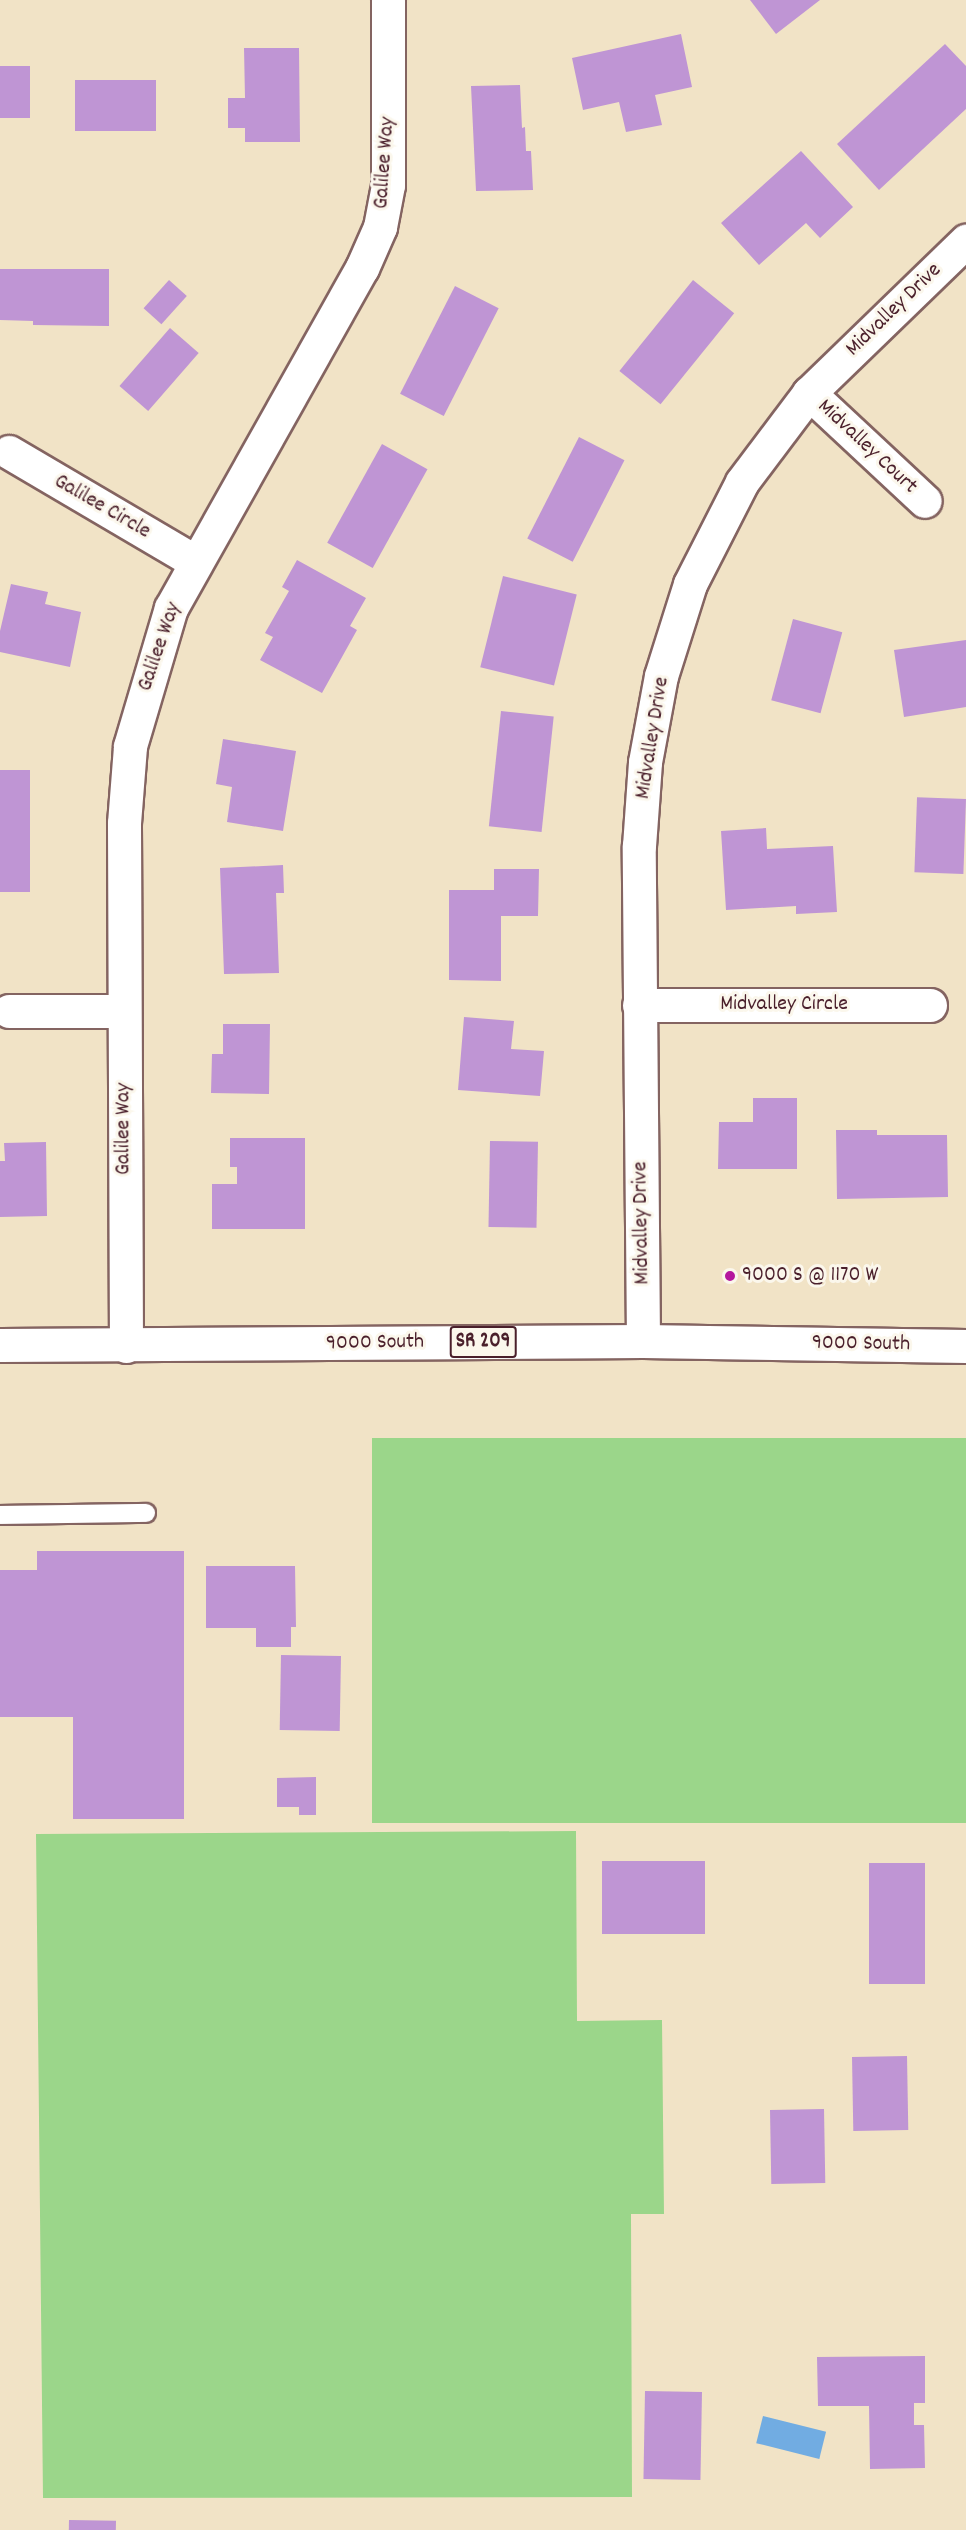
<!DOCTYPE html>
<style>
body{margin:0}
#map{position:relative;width:966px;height:2530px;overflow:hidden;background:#f1e3c6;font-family:Dekko,sans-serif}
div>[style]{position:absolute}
.green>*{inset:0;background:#9bd68a;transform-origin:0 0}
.water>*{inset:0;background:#71ace2;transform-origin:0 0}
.building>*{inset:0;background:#bf95d4;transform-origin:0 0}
.roads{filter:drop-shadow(2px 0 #846461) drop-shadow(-2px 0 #846461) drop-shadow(0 2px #846461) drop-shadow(0 -2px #846461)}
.lane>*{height:18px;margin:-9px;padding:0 9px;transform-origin:9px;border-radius:9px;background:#fff}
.street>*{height:33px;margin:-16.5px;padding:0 16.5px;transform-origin:16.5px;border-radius:16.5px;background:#fff}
.primary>*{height:33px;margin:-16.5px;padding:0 16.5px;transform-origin:16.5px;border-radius:16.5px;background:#fff}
.dots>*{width:16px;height:16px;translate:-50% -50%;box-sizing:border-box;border:3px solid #fbf7ec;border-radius:50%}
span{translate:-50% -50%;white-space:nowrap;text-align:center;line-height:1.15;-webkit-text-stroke:6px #fbf7ec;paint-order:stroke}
.shield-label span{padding:2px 4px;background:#fbf7ec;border:2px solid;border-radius:4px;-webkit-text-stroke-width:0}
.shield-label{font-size:21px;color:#4a1f2b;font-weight:700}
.street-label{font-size:22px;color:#4a1f2b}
.poi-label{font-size:22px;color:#4a1f2b}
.left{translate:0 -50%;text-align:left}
</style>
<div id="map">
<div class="green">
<div style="left:372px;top:1438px;width:594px;height:385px"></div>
<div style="clip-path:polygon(576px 1831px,577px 2021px,662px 2020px,664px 2214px,631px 2214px,632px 2497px,43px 2498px,36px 1834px)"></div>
</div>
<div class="water">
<div style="left:763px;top:2416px;width:65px;height:28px;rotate:14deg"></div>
</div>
<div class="building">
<div style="clip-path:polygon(750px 0,820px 0,776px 34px)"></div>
<div style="clip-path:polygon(681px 34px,692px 87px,655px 95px,662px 125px,626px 132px,619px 102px,583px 110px,572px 58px)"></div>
<div style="clip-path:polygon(945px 44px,966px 66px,966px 109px,879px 190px,837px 144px)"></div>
<div style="clip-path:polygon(244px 48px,299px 48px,300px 142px,245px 142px,245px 128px,228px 128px,228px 98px,245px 98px)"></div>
<div style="left:0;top:66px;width:30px;height:52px"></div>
<div style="left:75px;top:80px;width:81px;height:51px"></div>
<div style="clip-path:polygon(520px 85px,522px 128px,525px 127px,526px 151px,531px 151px,533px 190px,476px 191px,471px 86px)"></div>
<div style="clip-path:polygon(801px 151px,853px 207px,820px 238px,806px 223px,759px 265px,721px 223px)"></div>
<div style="clip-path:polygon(0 269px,109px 269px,109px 326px,33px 325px,33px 321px,0 320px)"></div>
<div style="left:169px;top:280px;width:24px;height:38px;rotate:42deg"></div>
<div style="left:693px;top:280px;width:53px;height:117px;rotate:39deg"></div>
<div style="left:455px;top:286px;width:49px;height:121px;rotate:27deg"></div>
<div style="left:170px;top:328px;width:38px;height:77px;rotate:41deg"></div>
<div style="left:579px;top:437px;width:51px;height:114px;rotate:27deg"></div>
<div style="left:382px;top:444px;width:52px;height:113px;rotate:29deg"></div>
<div style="clip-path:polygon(297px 560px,366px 598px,350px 626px,357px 630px,322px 693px,260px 660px,273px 637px,265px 633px,289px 591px,282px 587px)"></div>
<div style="left:503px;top:576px;width:76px;height:94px;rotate:14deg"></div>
<div style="clip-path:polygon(11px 584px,48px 592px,45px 604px,81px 612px,70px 667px,0 652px,0 631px)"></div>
<div style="left:793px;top:619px;width:51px;height:84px;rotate:15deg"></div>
<div style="clip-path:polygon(966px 640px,966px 707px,904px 717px,894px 650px)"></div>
<div style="left:501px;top:711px;width:53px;height:116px;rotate:6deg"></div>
<div style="clip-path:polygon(223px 739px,296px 751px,283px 831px,227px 822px,232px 787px,216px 784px)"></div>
<div style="left:0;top:770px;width:30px;height:122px"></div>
<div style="left:966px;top:799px;width:75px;height:49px;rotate:92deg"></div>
<div style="clip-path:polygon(766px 828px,767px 849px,833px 846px,837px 912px,796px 914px,796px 906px,726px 910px,721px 831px)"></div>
<div style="clip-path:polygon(283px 865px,284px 893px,276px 893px,279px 973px,224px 974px,220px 868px)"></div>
<div style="clip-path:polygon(494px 869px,539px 869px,538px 916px,501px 916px,501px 981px,449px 980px,449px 890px,494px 890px)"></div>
<div style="clip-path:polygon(464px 1017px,514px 1021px,511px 1049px,544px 1051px,540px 1096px,458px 1090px)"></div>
<div style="clip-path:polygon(223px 1024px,270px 1024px,269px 1094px,211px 1093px,212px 1054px,223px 1054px)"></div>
<div style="clip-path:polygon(753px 1098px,797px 1098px,797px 1169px,718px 1169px,719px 1122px,753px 1122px)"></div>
<div style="clip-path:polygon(836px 1130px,877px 1130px,877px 1135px,947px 1135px,948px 1197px,837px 1199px)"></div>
<div style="clip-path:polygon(230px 1138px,305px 1138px,305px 1229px,212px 1229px,212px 1184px,237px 1184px,237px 1167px,230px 1167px)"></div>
<div style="left:490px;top:1141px;width:48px;height:86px;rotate:1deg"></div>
<div style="clip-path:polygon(46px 1142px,47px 1216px,0 1217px,0 1161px,5px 1161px,4px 1143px)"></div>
<div style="clip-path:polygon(37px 1551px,184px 1551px,184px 1819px,73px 1819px,73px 1717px,0 1717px,0 1570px,37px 1570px)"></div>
<div style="clip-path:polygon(206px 1566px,295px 1566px,296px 1627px,291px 1627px,291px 1647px,256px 1647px,256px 1628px,206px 1628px)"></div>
<div style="left:281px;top:1655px;width:60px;height:75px;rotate:1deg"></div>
<div style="clip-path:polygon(316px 1777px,316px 1815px,299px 1815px,299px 1807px,277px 1807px,277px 1778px)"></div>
<div style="left:705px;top:1861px;width:73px;height:103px;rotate:90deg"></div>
<div style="left:869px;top:1863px;width:56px;height:121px"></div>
<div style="left:907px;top:2056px;width:74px;height:55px;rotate:89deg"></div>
<div style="left:824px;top:2109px;width:74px;height:54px;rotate:89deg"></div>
<div style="clip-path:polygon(925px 2356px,925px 2403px,914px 2403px,914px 2425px,924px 2425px,925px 2468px,870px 2469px,869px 2406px,818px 2406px,817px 2357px)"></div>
<div style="left:645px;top:2391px;width:57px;height:88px;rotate:1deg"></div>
<div style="left:69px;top:2520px;width:47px;height:10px;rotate:1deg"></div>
</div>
<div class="roads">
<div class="lane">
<div style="left:0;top:1515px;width:146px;rotate:-0.8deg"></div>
</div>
<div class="street">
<div style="left:809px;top:393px;width:158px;rotate:43deg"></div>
<div style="left:9px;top:452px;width:217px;rotate:30.5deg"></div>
<div style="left:639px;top:1005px;width:291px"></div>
<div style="left:9px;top:1011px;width:114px"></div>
<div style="left:643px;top:1341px;width:495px;rotate:-90.5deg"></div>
<div style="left:639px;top:846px;width:84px;rotate:-85.9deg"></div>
<div style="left:645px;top:762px;width:87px;rotate:-79.5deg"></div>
<div style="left:661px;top:676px;width:96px;rotate:-72.5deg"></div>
<div style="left:690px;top:584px;width:114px;rotate:-63deg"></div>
<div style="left:742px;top:482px;width:111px;rotate:-53deg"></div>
<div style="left:809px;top:393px;width:219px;rotate:-44.1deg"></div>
<div style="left:126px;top:1346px;width:523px;rotate:-90.22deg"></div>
<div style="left:124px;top:823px;width:77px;rotate:-85.5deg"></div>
<div style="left:130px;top:746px;width:144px;rotate:-73.5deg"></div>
<div style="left:171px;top:608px;width:390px;rotate:-60.7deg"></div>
<div style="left:362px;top:268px;width:45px;rotate:-66.3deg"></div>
<div style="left:380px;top:227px;width:43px;rotate:-79.2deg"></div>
<div style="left:388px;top:185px;width:185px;rotate:-90deg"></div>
</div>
<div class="primary">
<div style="left:0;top:1345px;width:643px;rotate:-0.36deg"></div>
<div style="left:643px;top:1341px;width:323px;rotate:0.9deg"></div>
</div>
</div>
<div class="dots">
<div style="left:730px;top:1276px;background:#b5179e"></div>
</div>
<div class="shield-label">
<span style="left:483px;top:1342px">SR 209</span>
</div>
<div class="street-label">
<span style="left:385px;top:163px;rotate:-86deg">Galilee Way</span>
<span style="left:894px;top:310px;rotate:-44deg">Midvalley Drive</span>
<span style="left:867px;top:447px;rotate:43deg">Midvalley Court</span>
<span style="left:102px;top:507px;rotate:30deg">Galilee Circle</span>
<span style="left:160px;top:647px;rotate:-71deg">Galilee Way</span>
<span style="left:653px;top:738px;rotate:-81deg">Midvalley Drive</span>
<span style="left:784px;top:1005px">Midvalley Circle</span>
<span style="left:124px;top:1129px;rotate:-90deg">Galilee Way</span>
<span style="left:642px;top:1223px;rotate:-91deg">Midvalley Drive</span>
<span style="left:375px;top:1343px;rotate:-1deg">9000 South</span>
<span style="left:861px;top:1344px;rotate:1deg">9000 South</span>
</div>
<div class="poi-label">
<span class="left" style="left:742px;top:1276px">9000 S @ 1170 W</span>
</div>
</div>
